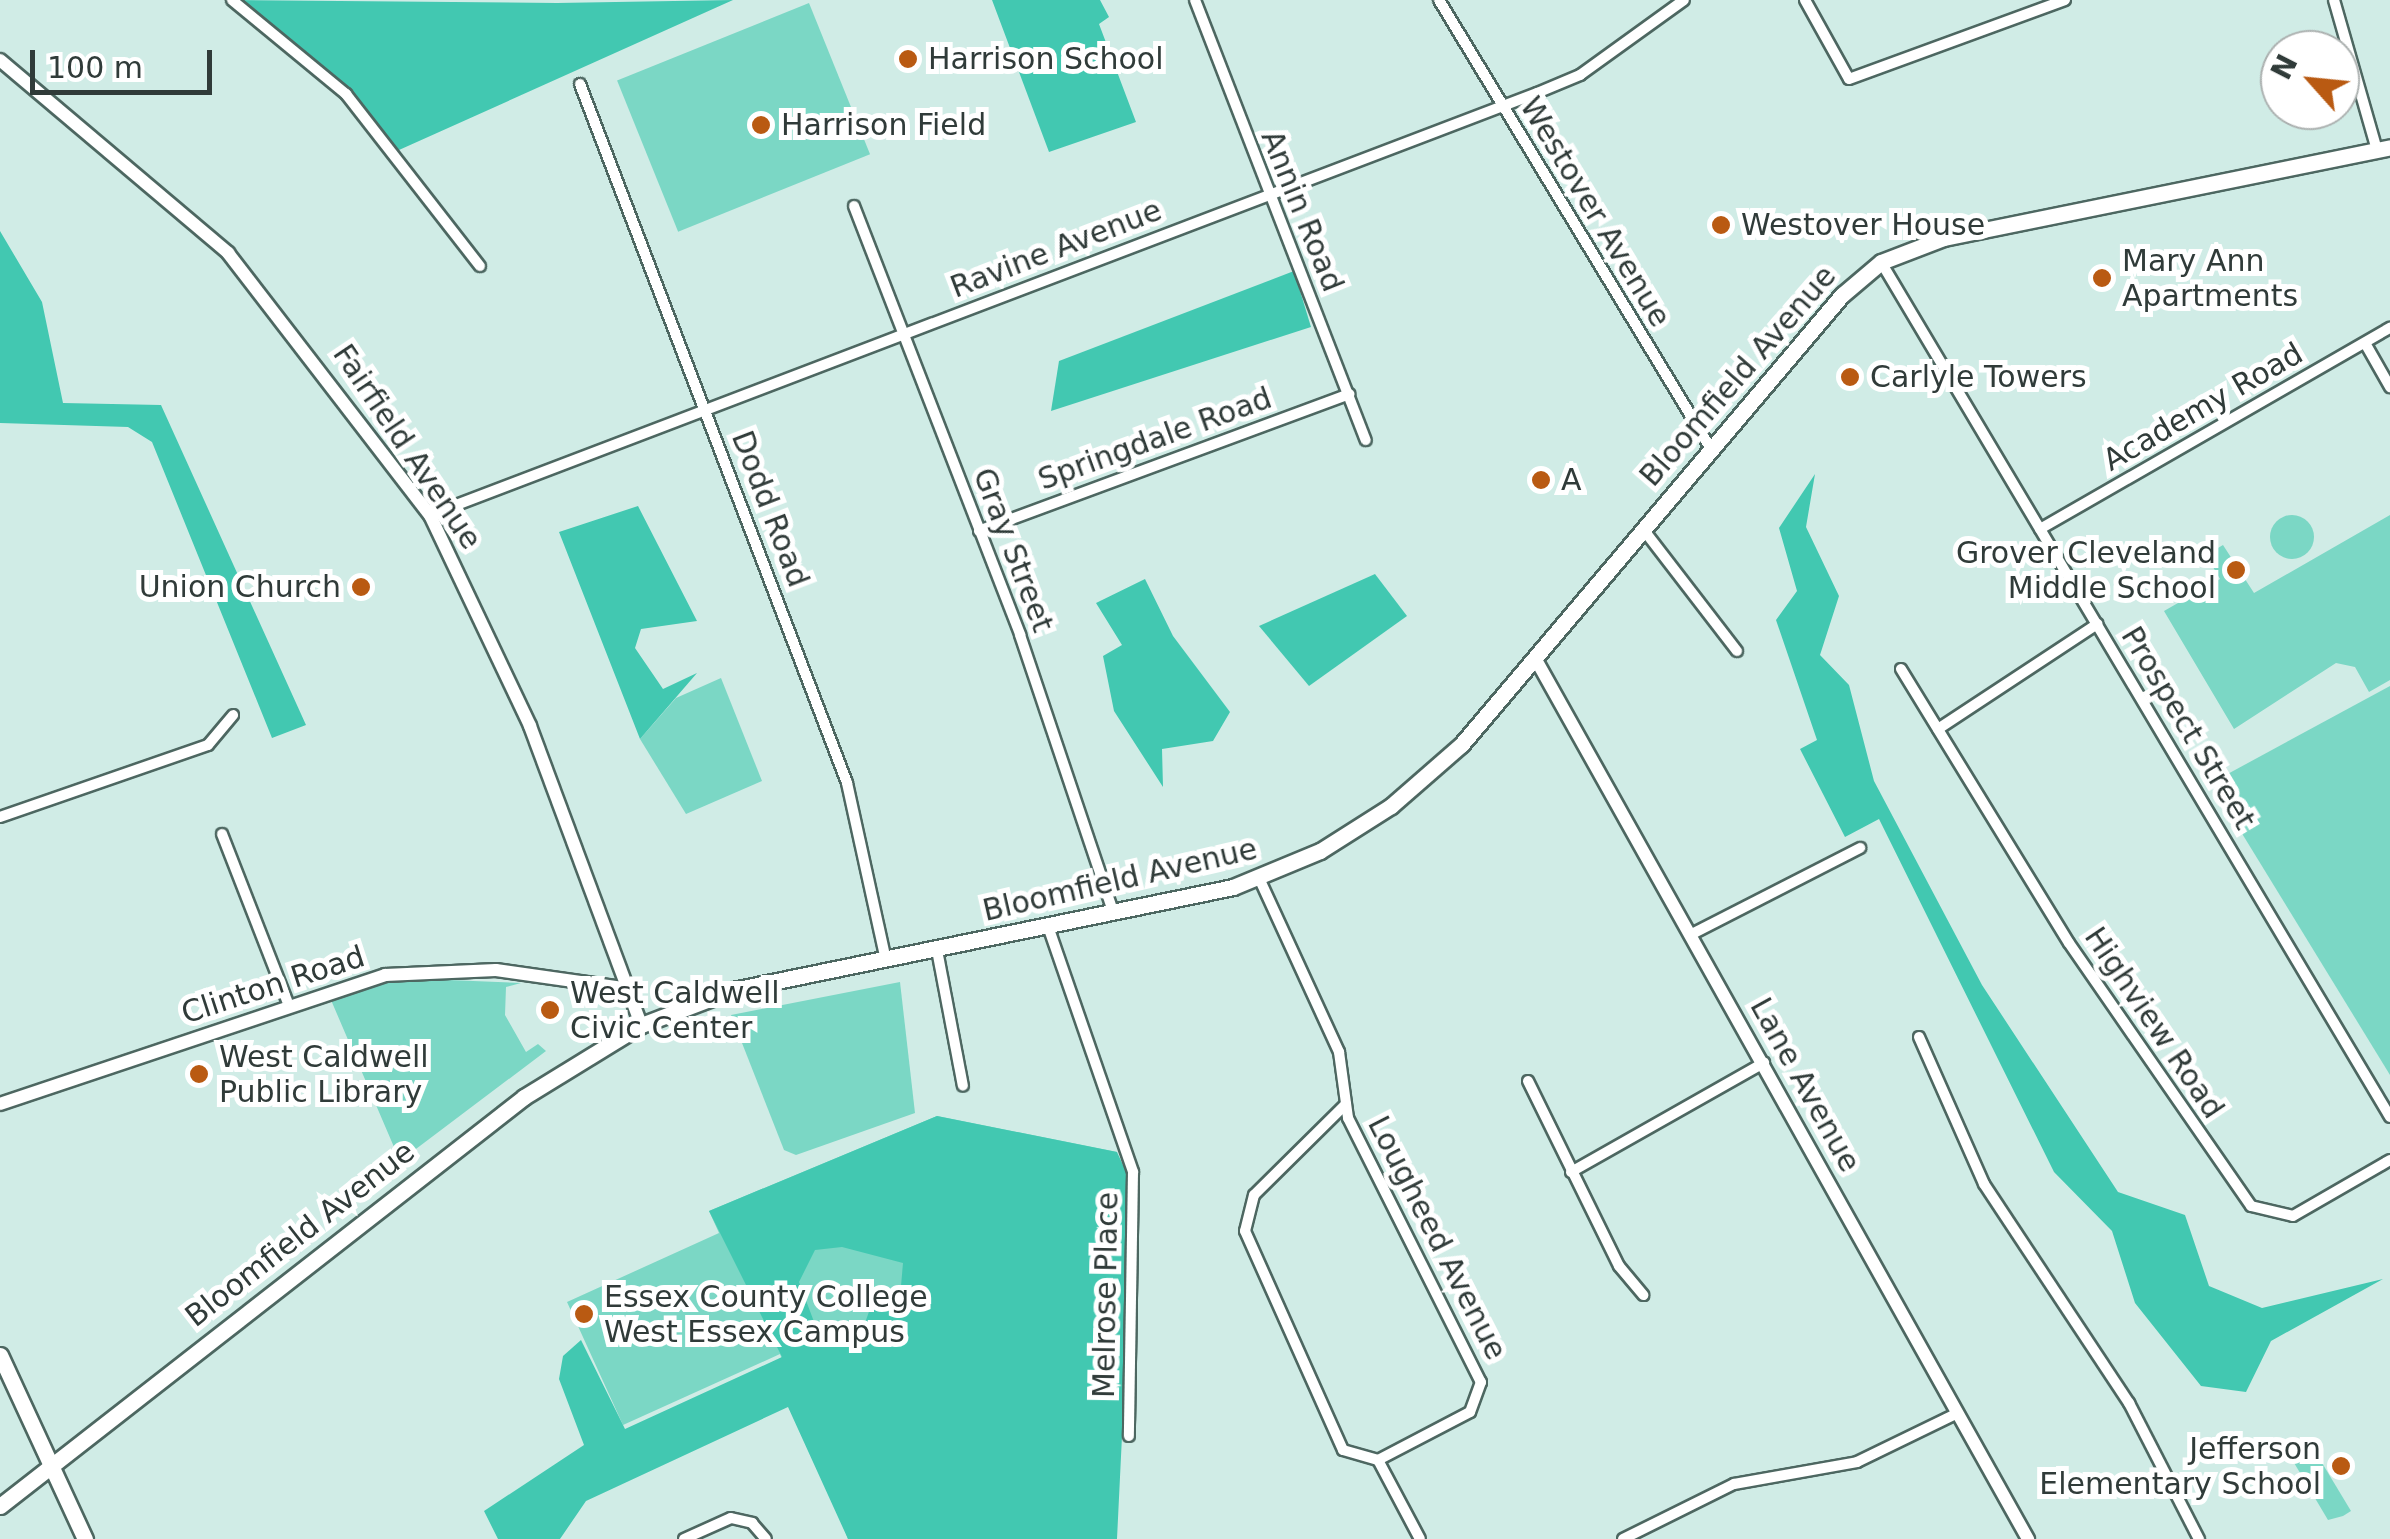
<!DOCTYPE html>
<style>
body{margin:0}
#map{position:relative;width:2390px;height:1539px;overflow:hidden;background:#d0ece6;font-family:"DejaVu Sans",sans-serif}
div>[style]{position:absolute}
.green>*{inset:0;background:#7bd7c5;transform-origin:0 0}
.round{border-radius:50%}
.forest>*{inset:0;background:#42c8b1}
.roads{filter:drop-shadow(2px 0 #4d6761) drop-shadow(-2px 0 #4d6761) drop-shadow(0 2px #4d6761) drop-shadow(0 -2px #4d6761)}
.minor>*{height:10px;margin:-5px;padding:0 5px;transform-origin:5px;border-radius:5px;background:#fff}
.tertiary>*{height:12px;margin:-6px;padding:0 6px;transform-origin:6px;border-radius:6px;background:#fff}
.primary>*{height:15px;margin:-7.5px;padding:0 7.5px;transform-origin:7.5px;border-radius:7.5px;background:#fff}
.dots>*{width:28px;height:28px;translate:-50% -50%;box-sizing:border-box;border:5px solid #fff;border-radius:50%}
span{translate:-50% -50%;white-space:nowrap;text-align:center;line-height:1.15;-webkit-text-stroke:10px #fff;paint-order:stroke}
.poi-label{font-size:30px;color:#303b39}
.left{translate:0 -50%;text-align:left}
.right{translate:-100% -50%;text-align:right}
.street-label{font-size:30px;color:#303b39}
.north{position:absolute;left:2260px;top:30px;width:100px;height:100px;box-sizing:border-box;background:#fff;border:2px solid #acb1b0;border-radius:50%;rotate:297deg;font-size:28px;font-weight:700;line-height:40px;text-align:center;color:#303b39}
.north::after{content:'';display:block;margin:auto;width:35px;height:45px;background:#b95a12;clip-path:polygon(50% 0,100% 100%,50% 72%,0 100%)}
.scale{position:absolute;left:30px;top:50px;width:182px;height:45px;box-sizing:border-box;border:5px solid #303b39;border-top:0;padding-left:12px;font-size:30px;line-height:35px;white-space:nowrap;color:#303b39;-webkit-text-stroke:8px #fff;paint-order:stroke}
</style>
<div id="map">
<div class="green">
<div style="left:809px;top:3px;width:163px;height:207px;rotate:68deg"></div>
<div class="round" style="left:2270px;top:515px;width:44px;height:44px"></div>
<div style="clip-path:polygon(2390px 515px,2390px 680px,2369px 692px,2355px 667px,2336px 663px,2234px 729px,2164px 611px,2220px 579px,2206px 555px,2223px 545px,2254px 593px)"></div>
<div style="clip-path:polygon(721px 678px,762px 781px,686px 814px,640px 739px,676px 698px)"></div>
<div style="clip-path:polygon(2390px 686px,2390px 1075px,2211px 783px)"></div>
<div style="clip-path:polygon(399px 978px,521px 983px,506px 987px,505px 1015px,526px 1052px,538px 1044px,546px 1051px,400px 1161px,328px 993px)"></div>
<div style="clip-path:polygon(900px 982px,915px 1113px,796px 1155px,784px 1150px,731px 1015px)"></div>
<div style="clip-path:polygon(937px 1116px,1117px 1152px,1117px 1539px,848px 1539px,780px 1354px,623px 1425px,567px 1302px,719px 1233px,709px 1211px)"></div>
<div style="clip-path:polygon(2307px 1438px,2351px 1511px,2343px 1516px,2328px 1520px,2287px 1451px)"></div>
</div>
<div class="forest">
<div style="clip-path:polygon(234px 0,557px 3px,733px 0,399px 150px)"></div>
<div style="clip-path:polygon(992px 0,1100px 0,1109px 17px,1099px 24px,1136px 122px,1049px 152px)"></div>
<div style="clip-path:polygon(0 231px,42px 302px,63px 403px,161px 405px,306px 725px,272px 738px,152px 442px,128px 427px,0 423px)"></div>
<div style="clip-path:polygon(1294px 271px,1311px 327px,1051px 411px,1059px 361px)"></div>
<div style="clip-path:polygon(1815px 474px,1806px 527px,1839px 596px,1820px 655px,1849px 685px,1874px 781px,1982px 985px,2118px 1192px,2185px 1215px,2209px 1286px,2262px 1308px,2383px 1279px,2271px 1341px,2246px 1392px,2201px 1386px,2135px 1303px,2112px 1231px,2054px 1172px,1879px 819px,1845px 837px,1800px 749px,1817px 740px,1776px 620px,1797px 591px,1779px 528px)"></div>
<div style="clip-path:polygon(638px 506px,697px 621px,641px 629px,635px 648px,663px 689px,697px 673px,640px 739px,559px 532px)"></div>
<div style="clip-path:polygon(1375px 574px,1407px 616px,1309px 686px,1259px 626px)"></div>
<div style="clip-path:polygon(1145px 579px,1173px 636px,1230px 712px,1213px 741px,1162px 749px,1163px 787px,1114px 711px,1103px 656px,1122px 645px,1096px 603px)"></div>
<div style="clip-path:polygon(evenodd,937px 1116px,1117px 1152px,1134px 1189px,1117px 1539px,848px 1539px,788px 1407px,586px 1501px,560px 1539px,498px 1539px,484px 1511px,584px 1445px,559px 1379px,563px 1356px,581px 1340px,625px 1429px,782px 1357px,709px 1211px,937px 1116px,842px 1247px,903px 1263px,901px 1286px,871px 1306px,860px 1337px,847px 1345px,816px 1327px,799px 1282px,815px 1250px,842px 1247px)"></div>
</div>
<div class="roads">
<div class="minor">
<div style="left:232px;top:0;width:148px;rotate:39.5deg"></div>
<div style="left:346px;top:94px;width:218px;rotate:52.1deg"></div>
<div style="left:1195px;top:0;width:472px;rotate:68.8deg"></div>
<div style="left:1439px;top:0;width:525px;rotate:58.79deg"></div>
<div style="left:1805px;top:0;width:90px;rotate:60.9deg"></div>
<div style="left:1849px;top:79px;width:230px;rotate:-20.1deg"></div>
<div style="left:2334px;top:0;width:156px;rotate:74deg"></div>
<div style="left:580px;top:84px;width:748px;rotate:69.09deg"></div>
<div style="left:847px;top:783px;width:181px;rotate:77.6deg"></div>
<div style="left:854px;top:206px;width:460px;rotate:68.8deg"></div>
<div style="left:1020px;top:635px;width:294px;rotate:71.4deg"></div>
<div style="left:1881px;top:262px;width:995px;rotate:59.23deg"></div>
<div style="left:2365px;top:343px;width:51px;rotate:60.4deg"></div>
<div style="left:430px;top:515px;width:1185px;rotate:-20.87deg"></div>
<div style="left:1537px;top:93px;width:47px;rotate:-22.7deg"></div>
<div style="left:1580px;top:75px;width:128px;rotate:-35.8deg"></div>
<div style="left:1643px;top:529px;width:154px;rotate:52.4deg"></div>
<div style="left:2040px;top:529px;width:404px;rotate:-29.9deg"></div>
<div style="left:979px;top:531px;width:395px;rotate:-20.3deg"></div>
<div style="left:1901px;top:669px;width:321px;rotate:58.5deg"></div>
<div style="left:2069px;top:943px;width:320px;rotate:55.3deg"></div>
<div style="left:2251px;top:1206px;width:43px;rotate:13.4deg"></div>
<div style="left:2293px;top:1216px;width:112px;rotate:-30deg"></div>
<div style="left:1938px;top:729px;width:191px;rotate:-33.4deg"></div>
<div style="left:0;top:817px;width:220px;rotate:-19.1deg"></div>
<div style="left:208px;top:745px;width:39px;rotate:-50deg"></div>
<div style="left:222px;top:834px;width:179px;rotate:68.7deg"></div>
<div style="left:1259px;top:878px;width:192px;rotate:65.3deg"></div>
<div style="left:1339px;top:1052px;width:67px;rotate:82.2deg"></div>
<div style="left:1348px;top:1118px;width:296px;rotate:63.3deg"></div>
<div style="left:1481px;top:1382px;width:32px;rotate:110deg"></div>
<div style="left:1470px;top:1412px;width:104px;rotate:152.4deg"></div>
<div style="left:1049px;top:929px;width:257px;rotate:70.9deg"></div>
<div style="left:1133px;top:1172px;width:264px;rotate:90.9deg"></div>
<div style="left:1692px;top:934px;width:189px;rotate:-27.1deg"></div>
<div style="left:937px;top:950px;width:138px;rotate:79.2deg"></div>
<div style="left:1919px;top:1037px;width:161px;rotate:66.1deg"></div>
<div style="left:1984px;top:1184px;width:263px;rotate:56.5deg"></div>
<div style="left:2129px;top:1403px;width:153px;rotate:62.8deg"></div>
<div style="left:1528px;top:1081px;width:206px;rotate:63.8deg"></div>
<div style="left:1619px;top:1266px;width:38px;rotate:50deg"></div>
<div style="left:1346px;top:1104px;width:129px;rotate:135.3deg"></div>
<div style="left:1254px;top:1195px;width:37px;rotate:104deg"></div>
<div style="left:1245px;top:1231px;width:240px;rotate:65.9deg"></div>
<div style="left:1343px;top:1450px;width:36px;rotate:16deg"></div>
<div style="left:1378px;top:1460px;width:89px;rotate:62deg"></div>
<div style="left:1571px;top:1172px;width:222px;rotate:-29.5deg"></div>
<div style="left:684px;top:1539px;width:51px;rotate:-24.1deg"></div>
<div style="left:731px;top:1518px;width:22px;rotate:13deg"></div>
<div style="left:752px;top:1523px;width:21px;rotate:49deg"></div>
<div style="left:1623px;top:1539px;width:124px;rotate:-26.4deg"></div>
<div style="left:1734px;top:1484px;width:125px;rotate:-10.1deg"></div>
<div style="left:1857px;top:1462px;width:112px;rotate:-25.9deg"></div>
</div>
<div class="tertiary">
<div style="left:0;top:60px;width:299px;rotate:40.2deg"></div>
<div style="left:228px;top:253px;width:331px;rotate:52.4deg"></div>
<div style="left:430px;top:515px;width:233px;rotate:64.6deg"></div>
<div style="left:530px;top:726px;width:319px;rotate:69.6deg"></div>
<div style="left:1535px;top:658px;width:1010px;rotate:60.77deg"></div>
<div style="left:0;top:1104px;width:406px;rotate:-18.5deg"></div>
<div style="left:385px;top:975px;width:111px;rotate:-2.6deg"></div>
<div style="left:496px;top:970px;width:135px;rotate:8.1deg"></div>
</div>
<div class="primary">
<div style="left:0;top:1355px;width:203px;rotate:65.2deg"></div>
<div style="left:0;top:1506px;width:665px;rotate:-37.97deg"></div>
<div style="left:524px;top:1097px;width:137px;rotate:-31.6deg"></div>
<div style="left:641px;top:1025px;width:98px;rotate:-20.8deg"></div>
<div style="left:733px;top:990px;width:510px;rotate:-11.64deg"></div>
<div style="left:1233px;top:887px;width:94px;rotate:-22.5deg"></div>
<div style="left:1320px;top:851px;width:84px;rotate:-32.4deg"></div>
<div style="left:1391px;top:806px;width:93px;rotate:-41.1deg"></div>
<div style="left:1461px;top:745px;width:590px;rotate:-49.75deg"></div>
<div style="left:1842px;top:295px;width:51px;rotate:-40.2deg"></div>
<div style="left:1881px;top:262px;width:67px;rotate:-20.9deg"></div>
<div style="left:1944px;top:238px;width:455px;rotate:-11.5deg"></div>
</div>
</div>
<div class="dots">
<div style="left:908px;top:59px;background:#b95a12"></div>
<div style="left:761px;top:125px;background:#b95a12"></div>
<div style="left:1721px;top:225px;background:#b95a12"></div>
<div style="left:2102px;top:278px;background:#b95a12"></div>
<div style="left:1850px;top:377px;background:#b95a12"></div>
<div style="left:1541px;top:480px;background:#b95a12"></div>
<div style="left:2236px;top:570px;background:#b95a12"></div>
<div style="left:361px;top:587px;background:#b95a12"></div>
<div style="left:550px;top:1010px;background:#b95a12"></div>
<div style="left:199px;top:1074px;background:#b95a12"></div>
<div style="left:584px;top:1314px;background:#b95a12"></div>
<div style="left:2341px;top:1466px;background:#b95a12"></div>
</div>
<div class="poi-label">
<span class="left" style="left:928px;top:59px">Harrison School</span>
<span class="left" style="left:781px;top:125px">Harrison Field</span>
<span class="left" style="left:1741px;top:225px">Westover House</span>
<span class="left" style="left:2122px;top:278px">Mary Ann<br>Apartments</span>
<span class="left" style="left:1870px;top:377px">Carlyle Towers</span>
<span class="left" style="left:1561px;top:480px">A</span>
<span class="right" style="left:2216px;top:570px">Grover Cleveland<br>Middle School</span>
<span class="right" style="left:341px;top:587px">Union Church</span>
<span class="left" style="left:570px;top:1010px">West Caldwell<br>Civic Center</span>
<span class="left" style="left:219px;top:1074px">West Caldwell<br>Public Library</span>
<span class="left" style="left:604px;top:1314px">Essex County College<br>West Essex Campus</span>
<span class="right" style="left:2321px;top:1466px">Jefferson<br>Elementary School</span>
</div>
<div class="street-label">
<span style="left:1302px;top:211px;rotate:68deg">Annin Road</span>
<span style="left:1595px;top:212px;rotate:59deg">Westover Avenue</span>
<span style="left:1056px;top:249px;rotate:-21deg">Ravine Avenue</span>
<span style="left:1738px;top:376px;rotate:-49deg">Bloomfield Avenue</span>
<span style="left:2203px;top:407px;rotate:-30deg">Academy Road</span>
<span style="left:1155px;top:439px;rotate:-20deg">Springdale Road</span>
<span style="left:407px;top:447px;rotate:56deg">Fairfield Avenue</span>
<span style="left:770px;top:509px;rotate:69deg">Dodd Road</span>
<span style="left:1013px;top:550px;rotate:69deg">Gray Street</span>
<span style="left:2188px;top:728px;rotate:59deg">Prospect Street</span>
<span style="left:1120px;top:880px;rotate:-13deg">Bloomfield Avenue</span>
<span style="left:273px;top:985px;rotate:-18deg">Clinton Road</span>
<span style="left:2154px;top:1023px;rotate:56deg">Highview Road</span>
<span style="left:1805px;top:1085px;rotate:61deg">Lane Avenue</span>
<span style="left:300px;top:1234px;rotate:-38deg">Bloomfield Avenue</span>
<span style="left:1437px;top:1238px;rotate:63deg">Lougheed Avenue</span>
<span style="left:1106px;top:1295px;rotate:-89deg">Melrose Place</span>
</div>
<div class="north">N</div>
<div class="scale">100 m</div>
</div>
